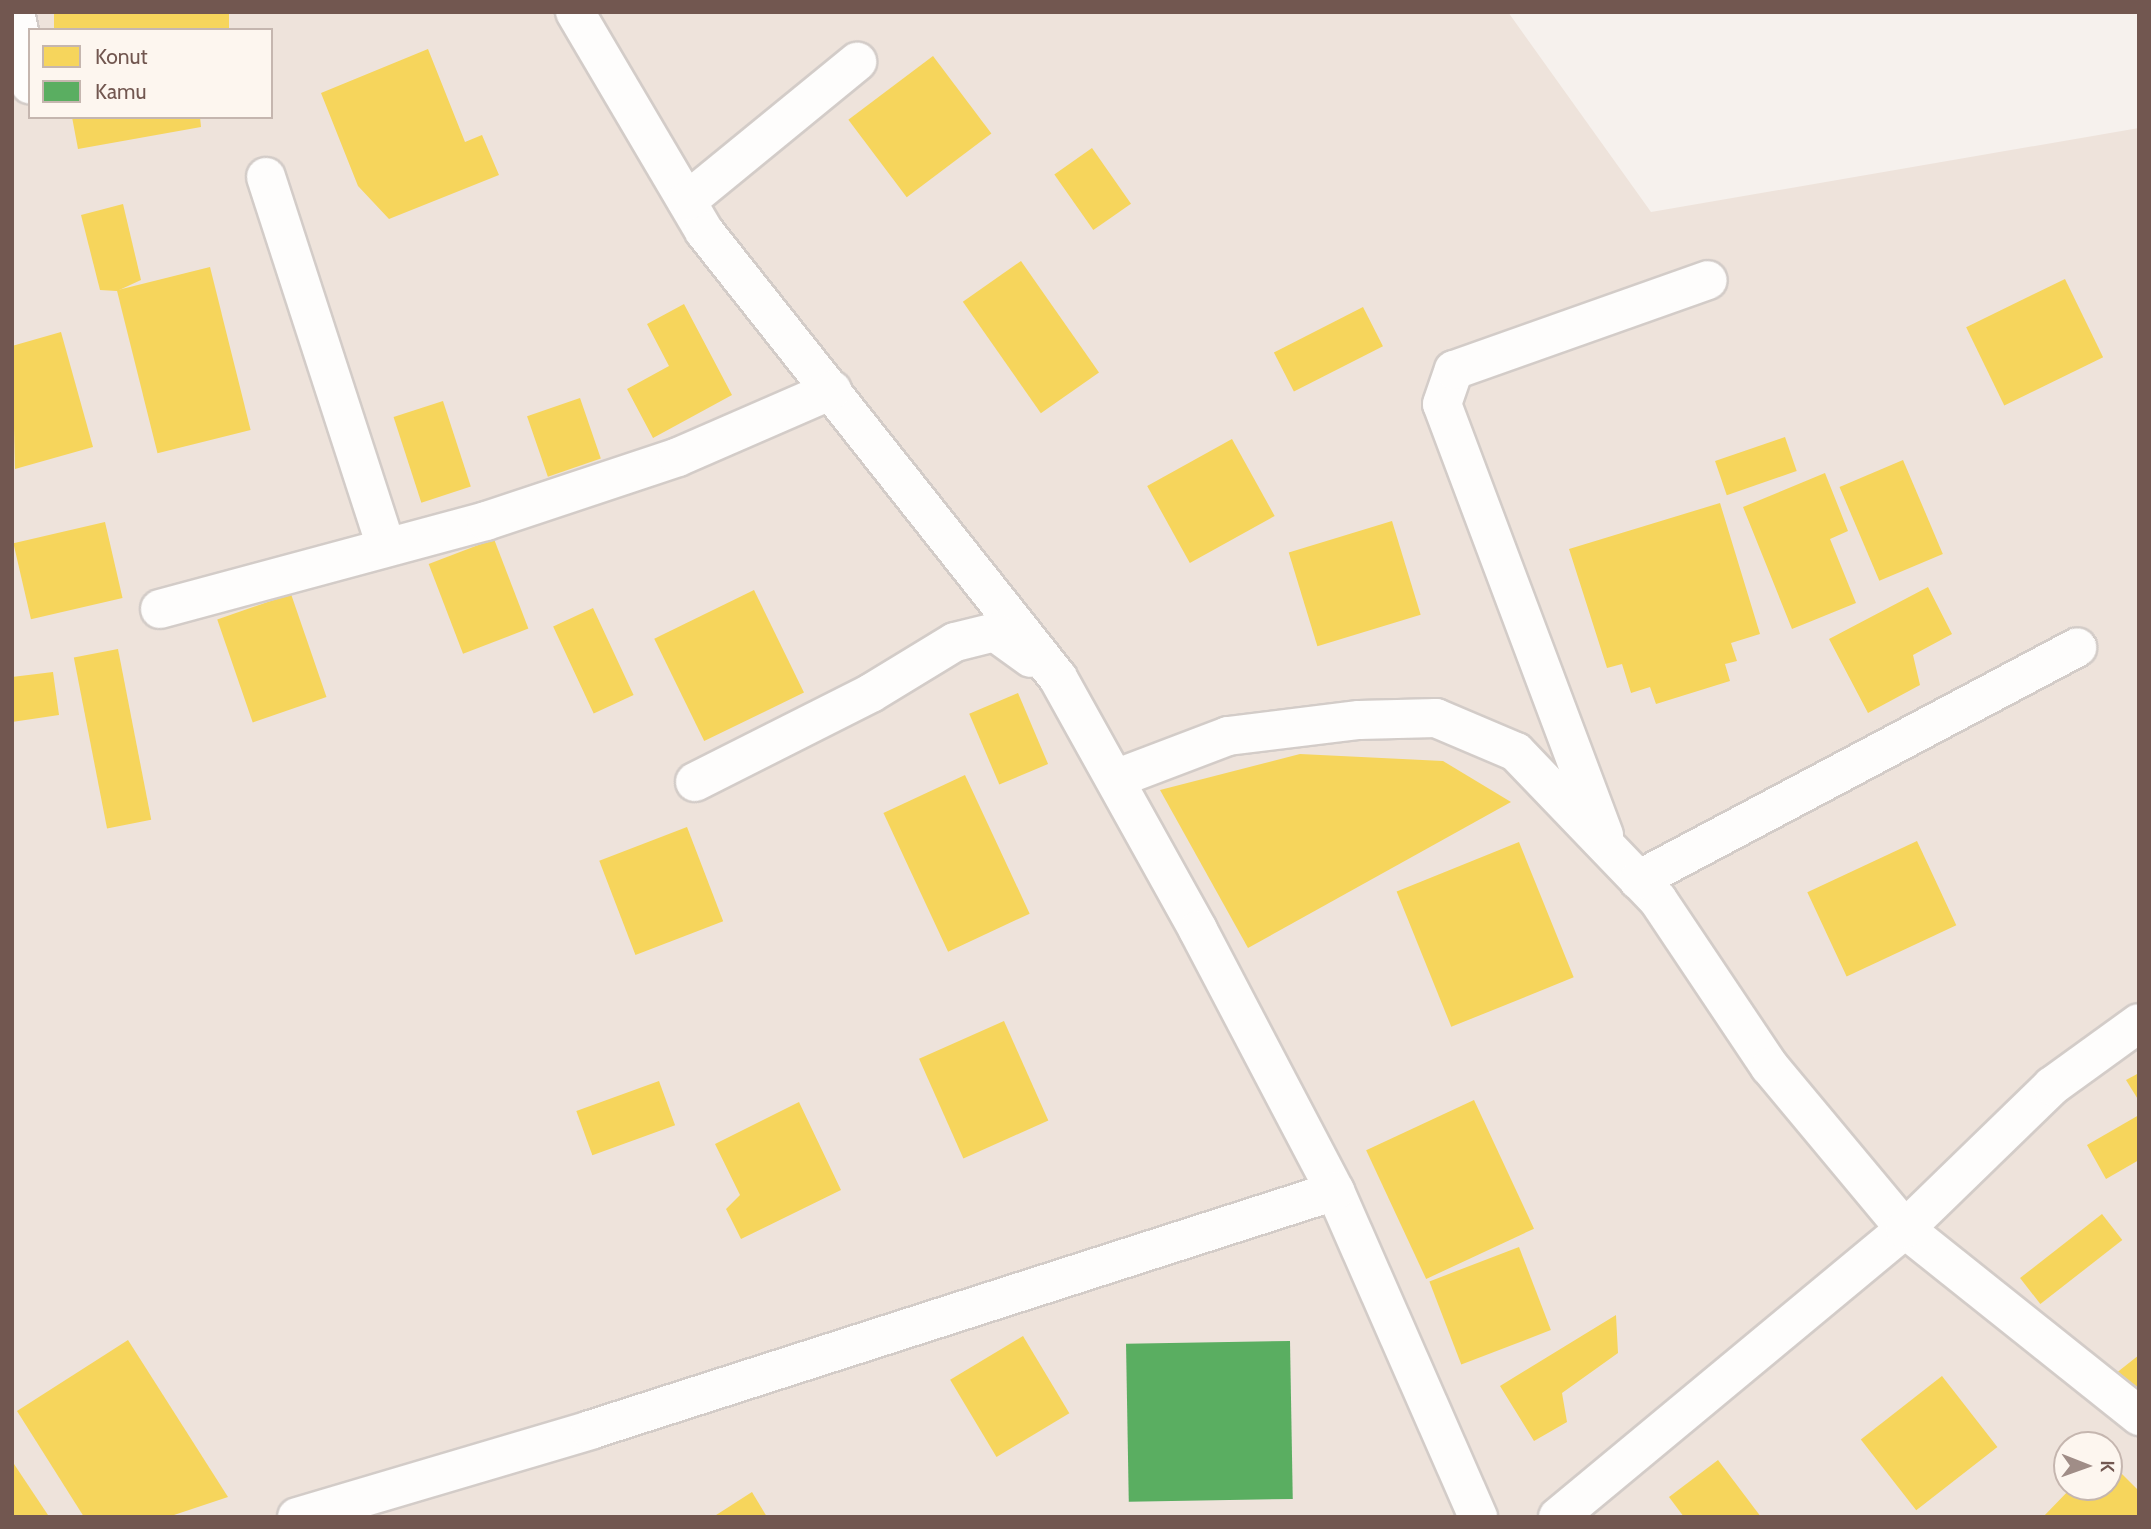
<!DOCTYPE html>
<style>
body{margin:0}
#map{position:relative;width:2151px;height:1529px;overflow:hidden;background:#f6f1ed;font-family:Cabin,sans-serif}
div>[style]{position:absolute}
.residential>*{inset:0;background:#eee3db}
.homes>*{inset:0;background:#f6d55c;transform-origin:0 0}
.public>*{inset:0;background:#5aae61;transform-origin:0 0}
.roads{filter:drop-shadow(2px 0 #d3ccc8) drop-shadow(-2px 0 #d3ccc8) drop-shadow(0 2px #d3ccc8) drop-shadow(0 -2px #d3ccc8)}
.street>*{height:38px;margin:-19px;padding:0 19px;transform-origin:19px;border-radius:19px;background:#fefdfc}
span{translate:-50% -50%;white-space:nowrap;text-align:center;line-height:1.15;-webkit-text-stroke:7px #fdf6ef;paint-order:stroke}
.frame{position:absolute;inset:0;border:14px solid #725750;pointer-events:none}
.legend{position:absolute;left:28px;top:28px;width:245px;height:91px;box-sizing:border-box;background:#fdf6ef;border:2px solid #c5b6af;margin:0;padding:9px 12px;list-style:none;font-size:21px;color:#725750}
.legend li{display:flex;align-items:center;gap:14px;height:35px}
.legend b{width:35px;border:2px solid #c5b6af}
.north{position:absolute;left:2053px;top:1431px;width:70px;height:70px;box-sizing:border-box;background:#fdf6ef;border:2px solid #c5b6af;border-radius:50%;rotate:91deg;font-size:19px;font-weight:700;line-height:28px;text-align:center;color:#725750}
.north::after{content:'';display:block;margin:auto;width:24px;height:32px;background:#a08d87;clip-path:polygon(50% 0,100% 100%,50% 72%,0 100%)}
</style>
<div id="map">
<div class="residential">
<div style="clip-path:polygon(evenodd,12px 12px,1508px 12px,1651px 212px,2139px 128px,2139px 1517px,12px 1517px,12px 12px,30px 30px,271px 30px,271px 117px,30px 117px,30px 30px,12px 12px,2067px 1445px,2109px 1445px,2109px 1487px,2067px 1487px,2067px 1445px)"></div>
</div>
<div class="homes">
<div style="left:54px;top:12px;width:175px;height:18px"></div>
<div style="clip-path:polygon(428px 49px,465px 142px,482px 135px,499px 175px,389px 219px,358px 186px,321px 93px)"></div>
<div style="left:933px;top:56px;width:97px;height:106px;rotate:53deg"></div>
<div style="clip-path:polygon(72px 117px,200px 117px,201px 127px,78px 149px)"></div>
<div style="left:1092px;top:148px;width:68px;height:46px;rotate:55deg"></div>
<div style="clip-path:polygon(123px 204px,141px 280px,117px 291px,100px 290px,81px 215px)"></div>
<div style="left:1021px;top:261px;width:136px;height:71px;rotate:55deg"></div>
<div style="left:210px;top:267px;width:168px;height:96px;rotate:76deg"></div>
<div style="left:2065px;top:279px;width:87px;height:110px;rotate:64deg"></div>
<div style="clip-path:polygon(684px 304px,732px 395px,653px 438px,627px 389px,669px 366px,647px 324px)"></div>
<div style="left:1363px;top:307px;width:44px;height:100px;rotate:63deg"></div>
<div style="clip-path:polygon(61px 332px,93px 447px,15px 469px,12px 346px)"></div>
<div style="left:580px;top:398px;width:64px;height:56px;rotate:71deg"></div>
<div style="left:443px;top:401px;width:90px;height:52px;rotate:72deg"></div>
<div style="left:1785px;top:437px;width:36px;height:74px;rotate:71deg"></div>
<div style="left:1232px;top:439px;width:88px;height:97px;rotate:61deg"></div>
<div style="left:1903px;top:460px;width:102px;height:69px;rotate:67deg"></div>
<div style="clip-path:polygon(1825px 473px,1848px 531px,1830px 539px,1856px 603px,1792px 629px,1743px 507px)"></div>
<div style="clip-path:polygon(1720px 503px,1760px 634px,1731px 643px,1737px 661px,1725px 664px,1730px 681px,1656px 704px,1650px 687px,1631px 693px,1622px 664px,1607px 668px,1569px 549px)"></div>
<div style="left:1392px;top:521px;width:98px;height:108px;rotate:73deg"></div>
<div style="left:105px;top:522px;width:78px;height:94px;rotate:77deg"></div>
<div style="left:494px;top:539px;width:96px;height:70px;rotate:69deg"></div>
<div style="clip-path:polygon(1928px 587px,1952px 634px,1913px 655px,1920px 685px,1868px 713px,1829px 639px)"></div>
<div style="left:754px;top:590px;width:114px;height:111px;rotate:64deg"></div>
<div style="left:291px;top:594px;width:109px;height:78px;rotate:71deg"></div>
<div style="left:593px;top:608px;width:96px;height:44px;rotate:65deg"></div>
<div style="left:118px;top:649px;width:174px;height:45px;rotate:79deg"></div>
<div style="clip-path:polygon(53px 672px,59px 715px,12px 722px,12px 677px)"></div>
<div style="left:1018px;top:693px;width:77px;height:53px;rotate:67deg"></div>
<div style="clip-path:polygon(1300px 754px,1443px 761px,1511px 802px,1248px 948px,1160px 790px)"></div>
<div style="left:965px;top:775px;width:153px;height:90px;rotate:65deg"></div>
<div style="left:687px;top:827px;width:101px;height:94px;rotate:69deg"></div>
<div style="left:1917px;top:841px;width:93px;height:121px;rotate:65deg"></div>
<div style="left:1519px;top:842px;width:146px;height:132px;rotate:68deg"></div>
<div style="left:1004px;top:1021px;width:109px;height:93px;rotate:66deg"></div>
<div style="clip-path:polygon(2139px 1073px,2139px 1101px,2126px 1080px)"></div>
<div style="left:659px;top:1081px;width:47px;height:88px;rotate:70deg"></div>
<div style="left:1474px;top:1100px;width:142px;height:119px;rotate:65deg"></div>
<div style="clip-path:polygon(799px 1102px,841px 1190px,741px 1239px,726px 1209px,740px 1195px,715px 1144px)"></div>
<div style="clip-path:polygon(2139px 1115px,2139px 1160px,2106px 1179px,2087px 1145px)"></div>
<div style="left:2102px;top:1214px;width:33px;height:104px;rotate:52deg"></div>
<div style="left:1519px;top:1247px;width:89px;height:96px;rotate:69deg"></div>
<div style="clip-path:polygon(1616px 1315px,1618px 1353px,1562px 1393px,1567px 1422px,1534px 1441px,1500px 1386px)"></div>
<div style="left:1023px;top:1336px;width:90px;height:85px;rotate:59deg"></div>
<div style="clip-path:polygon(128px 1340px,228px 1497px,168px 1517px,84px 1517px,17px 1411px)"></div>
<div style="clip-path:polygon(2139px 1355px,2139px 1403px,2115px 1374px)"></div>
<div style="left:1942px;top:1376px;width:90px;height:103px;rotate:52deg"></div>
<div style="clip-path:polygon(1718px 1460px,1761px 1517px,1684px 1517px,1669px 1497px)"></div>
<div style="clip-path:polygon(12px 1461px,48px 1515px,45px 1517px,12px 1517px)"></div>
<div style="clip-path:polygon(2109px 1461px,2139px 1491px,2139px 1517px,2043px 1517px,2072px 1487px,2109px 1487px)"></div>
<div style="clip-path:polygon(752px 1492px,767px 1517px,713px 1517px)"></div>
</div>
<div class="public">
<div style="left:1290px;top:1341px;width:158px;height:164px;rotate:89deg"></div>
</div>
<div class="roads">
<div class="street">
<div style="left:15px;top:12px;width:74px;rotate:78.2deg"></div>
<div style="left:575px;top:12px;width:254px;rotate:59.5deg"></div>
<div style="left:704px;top:231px;width:570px;rotate:51.62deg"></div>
<div style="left:1058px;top:678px;width:288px;rotate:60.9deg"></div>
<div style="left:1198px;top:930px;width:295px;rotate:62.3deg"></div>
<div style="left:1335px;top:1191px;width:356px;rotate:66.3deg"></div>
<div style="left:266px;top:177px;width:389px;rotate:72deg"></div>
<div style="left:687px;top:201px;width:220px;rotate:-39.3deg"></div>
<div style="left:160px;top:609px;width:338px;rotate:-15.1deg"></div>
<div style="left:486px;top:521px;width:202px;rotate:-18.4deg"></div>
<div style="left:678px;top:457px;width:168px;rotate:-23.5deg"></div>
<div style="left:1115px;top:779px;width:121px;rotate:-20.8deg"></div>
<div style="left:1228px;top:736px;width:132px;rotate:-7deg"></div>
<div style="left:1359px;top:720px;width:77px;rotate:-1.5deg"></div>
<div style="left:1436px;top:718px;width:87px;rotate:23deg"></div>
<div style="left:1516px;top:752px;width:205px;rotate:46.2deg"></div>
<div style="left:1658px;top:900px;width:201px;rotate:56.2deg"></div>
<div style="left:1770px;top:1067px;width:211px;rotate:50.2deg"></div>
<div style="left:1905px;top:1229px;width:300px;rotate:38.6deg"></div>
<div style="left:695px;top:782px;width:197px;rotate:-26.8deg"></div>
<div style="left:871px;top:693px;width:98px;rotate:-31.3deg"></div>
<div style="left:955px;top:642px;width:41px;rotate:-14deg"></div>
<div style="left:995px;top:632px;width:44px;rotate:35.8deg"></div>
<div style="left:1604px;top:835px;width:460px;rotate:-110.6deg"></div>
<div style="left:1442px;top:404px;width:36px;rotate:-71deg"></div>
<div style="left:1454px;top:370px;width:269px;rotate:-19.5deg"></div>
<div style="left:1638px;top:880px;width:497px;rotate:-27.9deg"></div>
<div style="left:297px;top:1517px;width:306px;rotate:-16.5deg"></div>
<div style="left:590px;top:1430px;width:782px;rotate:-17.79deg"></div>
<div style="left:1558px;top:1517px;width:451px;rotate:-39.7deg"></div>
<div style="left:1905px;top:1229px;width:205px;rotate:-44.2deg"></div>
<div style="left:2052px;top:1086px;width:107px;rotate:-35.9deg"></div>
</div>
</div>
<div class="frame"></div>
<ul class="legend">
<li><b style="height:19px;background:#f6d55c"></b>Konut</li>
<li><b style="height:19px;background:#5aae61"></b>Kamu</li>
</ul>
<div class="north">K</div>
</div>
